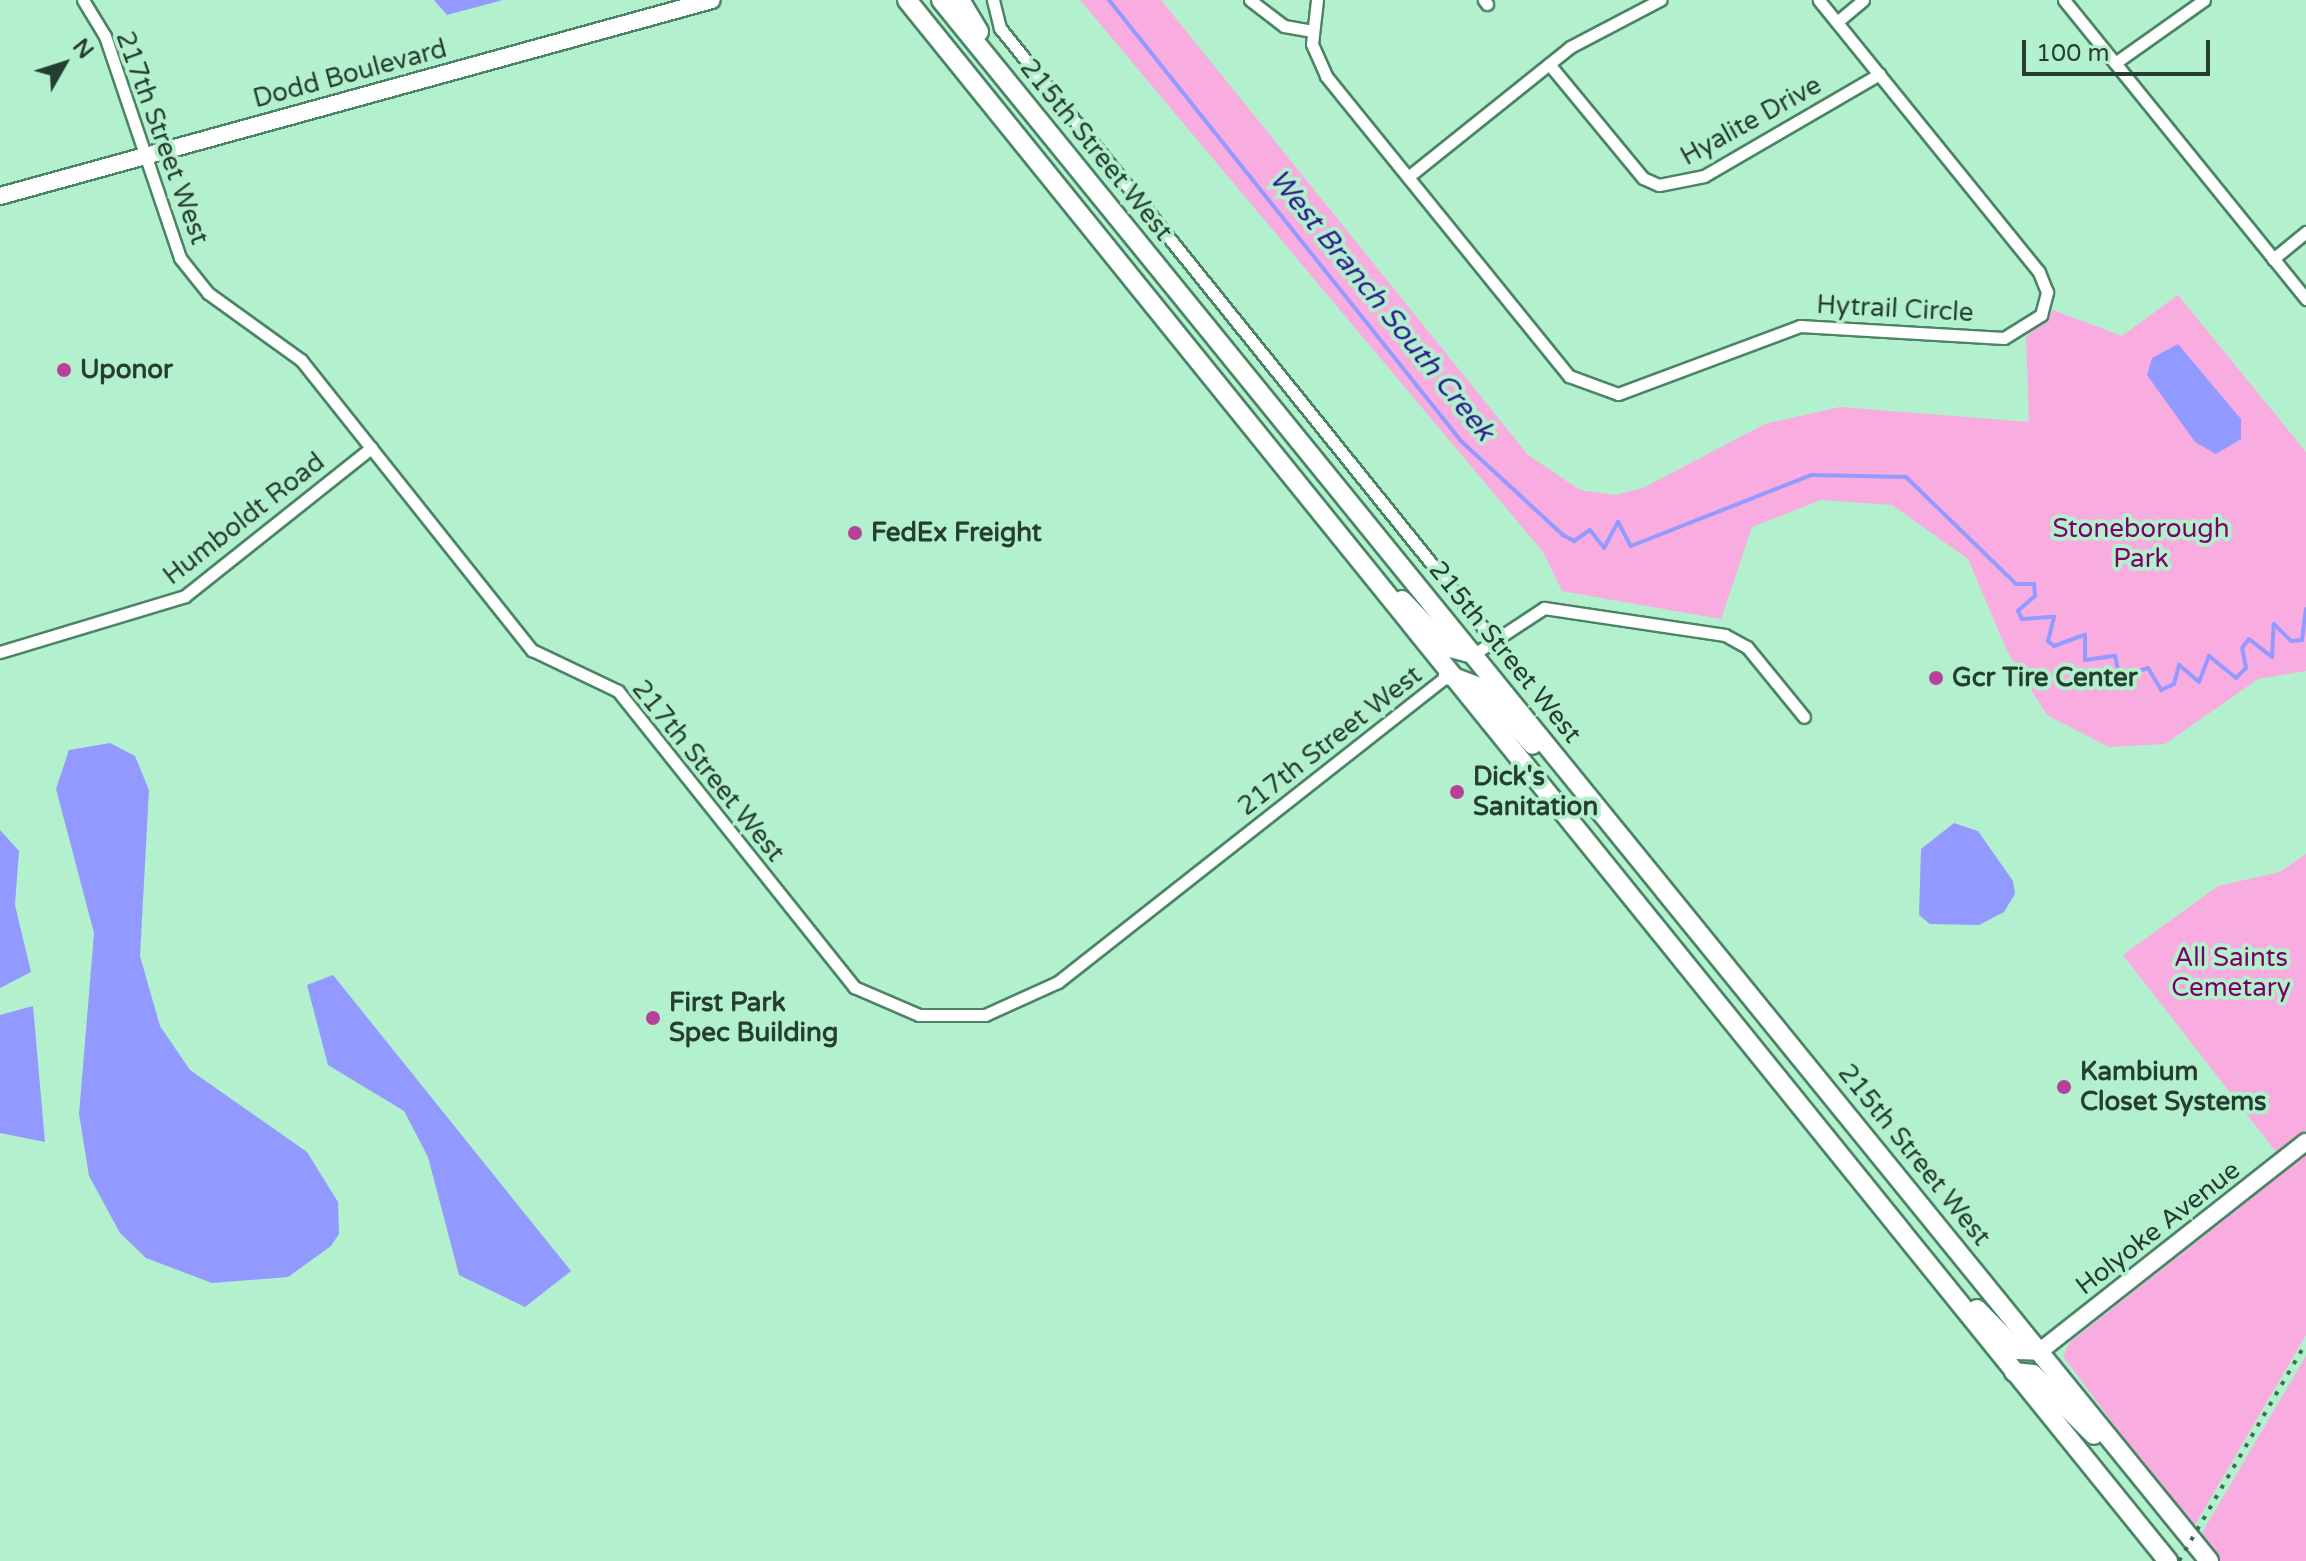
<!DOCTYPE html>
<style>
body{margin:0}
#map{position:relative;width:2306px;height:1561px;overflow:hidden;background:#b3f0cd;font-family:"Varela Round",sans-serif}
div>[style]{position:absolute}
.green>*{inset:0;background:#f8acdf}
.water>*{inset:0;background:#939aff}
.stream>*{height:4px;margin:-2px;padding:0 2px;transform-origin:2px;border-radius:2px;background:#939aff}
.roads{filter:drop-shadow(2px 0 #4b8466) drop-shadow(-2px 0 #4b8466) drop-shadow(0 2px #4b8466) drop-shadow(0 -2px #4b8466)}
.street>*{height:11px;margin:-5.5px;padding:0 5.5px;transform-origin:5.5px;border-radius:5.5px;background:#fff}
.secondary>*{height:16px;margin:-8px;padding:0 8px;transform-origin:8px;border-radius:8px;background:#fff}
.primary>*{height:18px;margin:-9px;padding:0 9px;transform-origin:9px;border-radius:9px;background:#fff}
.rail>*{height:4px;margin-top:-2px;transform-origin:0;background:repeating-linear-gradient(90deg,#466654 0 4px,transparent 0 12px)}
.dots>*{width:22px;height:22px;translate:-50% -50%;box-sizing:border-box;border:4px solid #b3f0cd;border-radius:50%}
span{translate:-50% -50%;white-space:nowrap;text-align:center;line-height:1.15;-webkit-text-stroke:8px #b3f0cd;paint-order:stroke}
.street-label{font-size:26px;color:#263e31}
.poi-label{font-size:26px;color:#263e31;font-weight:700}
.left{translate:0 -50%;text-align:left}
.park-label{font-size:26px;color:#7e0066}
.water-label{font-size:28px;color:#2e1a8f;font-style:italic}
.north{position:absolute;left:24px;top:24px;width:80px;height:80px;-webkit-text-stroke:6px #b3f0cd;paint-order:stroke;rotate:51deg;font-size:22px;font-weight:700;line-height:32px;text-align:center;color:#263e31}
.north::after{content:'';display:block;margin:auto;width:28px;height:36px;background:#263e31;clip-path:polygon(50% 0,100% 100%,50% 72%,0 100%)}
.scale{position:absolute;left:2022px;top:40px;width:188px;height:36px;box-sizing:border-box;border:4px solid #263e31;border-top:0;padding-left:10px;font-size:24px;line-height:28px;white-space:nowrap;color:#263e31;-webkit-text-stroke:6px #b3f0cd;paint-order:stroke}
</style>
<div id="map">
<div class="green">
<div style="clip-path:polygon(1080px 0,1161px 0,1528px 455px,1580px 490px,1615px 495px,1643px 488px,1765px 424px,1840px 407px,2029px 422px,2026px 337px,2053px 310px,2122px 336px,2178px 295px,2306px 452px,2306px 671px,2258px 679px,2165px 744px,2109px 747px,2047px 715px,2008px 653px,1968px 559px,1892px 505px,1821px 500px,1752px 527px,1721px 619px,1562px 591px,1543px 552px)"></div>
<div style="clip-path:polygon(2306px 854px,2306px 1130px,2277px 1153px,2123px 955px,2218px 886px,2280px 872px)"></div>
<div style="clip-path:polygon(2306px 1155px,2306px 1335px,2192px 1530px,2063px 1356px,2070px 1342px)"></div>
<div style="clip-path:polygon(2306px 1356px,2306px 1561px,2219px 1561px,2199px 1538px)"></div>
</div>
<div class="water">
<div style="clip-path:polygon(434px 0,503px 0,447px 15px)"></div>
<div style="clip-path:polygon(2178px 344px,2241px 419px,2241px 439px,2216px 454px,2195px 442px,2147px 375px,2152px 358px)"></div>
<div style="clip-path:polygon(110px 743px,135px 756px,149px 790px,140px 956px,160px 1026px,190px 1070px,307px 1152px,338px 1202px,339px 1234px,331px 1246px,288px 1277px,212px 1283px,146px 1258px,120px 1233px,89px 1176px,79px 1114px,94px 933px,56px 789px,69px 750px)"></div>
<div style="clip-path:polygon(1954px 823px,1978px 831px,2013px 881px,2015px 894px,2004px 912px,1979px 925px,1930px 924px,1919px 915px,1921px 849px)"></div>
<div style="clip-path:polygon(0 830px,19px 851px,15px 905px,31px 972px,0 988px)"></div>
<div style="clip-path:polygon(333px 975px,571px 1271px,525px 1307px,459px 1275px,428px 1157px,404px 1111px,328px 1065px,307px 985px)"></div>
<div style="clip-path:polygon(33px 1006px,45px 1142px,0 1133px,0 1015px)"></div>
</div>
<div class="stream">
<div style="left:1109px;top:0;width:564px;rotate:51.4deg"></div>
<div style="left:1461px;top:441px;width:139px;rotate:42.7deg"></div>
<div style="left:1563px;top:535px;width:13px;rotate:29deg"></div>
<div style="left:1574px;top:541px;width:19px;rotate:-35deg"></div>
<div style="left:1590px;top:530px;width:23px;rotate:52deg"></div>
<div style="left:1604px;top:548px;width:30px;rotate:-62deg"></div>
<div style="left:1618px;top:522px;width:27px;rotate:62deg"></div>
<div style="left:1631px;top:546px;width:193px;rotate:-21.5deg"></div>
<div style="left:1811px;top:475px;width:95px;rotate:1.2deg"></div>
<div style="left:1906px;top:477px;width:153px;rotate:44.2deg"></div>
<div style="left:2016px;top:584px;width:18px"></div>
<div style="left:2034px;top:584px;width:12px;rotate:85deg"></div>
<div style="left:2035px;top:596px;width:23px;rotate:139deg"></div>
<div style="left:2018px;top:611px;width:9px;rotate:63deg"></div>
<div style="left:2022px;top:619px;width:32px;rotate:-4deg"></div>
<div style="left:2054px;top:617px;width:25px;rotate:104deg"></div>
<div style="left:2048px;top:641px;width:8px;rotate:40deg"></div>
<div style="left:2054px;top:646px;width:33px;rotate:-20deg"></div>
<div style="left:2085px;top:635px;width:25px;rotate:90deg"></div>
<div style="left:2085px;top:660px;width:30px;rotate:-8deg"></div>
<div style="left:2115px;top:656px;width:22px;rotate:77deg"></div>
<div style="left:2120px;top:677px;width:29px;rotate:-18deg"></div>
<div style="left:2148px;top:668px;width:26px;rotate:59deg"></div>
<div style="left:2161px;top:690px;width:14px;rotate:-25deg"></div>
<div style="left:2174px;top:684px;width:20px;rotate:-75deg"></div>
<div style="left:2179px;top:665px;width:26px;rotate:40deg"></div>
<div style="left:2199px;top:682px;width:28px;rotate:-69deg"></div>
<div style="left:2209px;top:656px;width:35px;rotate:39deg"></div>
<div style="left:2236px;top:678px;width:14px;rotate:-45deg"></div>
<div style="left:2246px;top:668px;width:20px;rotate:-101deg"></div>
<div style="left:2242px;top:648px;width:11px;rotate:-52deg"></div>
<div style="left:2249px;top:639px;width:29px;rotate:38deg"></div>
<div style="left:2272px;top:657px;width:33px;rotate:-87deg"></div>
<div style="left:2274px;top:624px;width:24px;rotate:45deg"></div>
<div style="left:2291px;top:641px;width:11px;rotate:-5deg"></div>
<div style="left:2302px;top:640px;width:31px;rotate:-83deg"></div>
</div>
<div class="roads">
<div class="street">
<div style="left:83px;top:0;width:42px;rotate:58.6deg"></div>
<div style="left:105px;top:36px;width:234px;rotate:71.3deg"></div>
<div style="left:180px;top:258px;width:45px;rotate:51.3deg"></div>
<div style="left:208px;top:293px;width:115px;rotate:35.8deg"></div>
<div style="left:301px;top:360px;width:371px;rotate:51.5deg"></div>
<div style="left:532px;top:650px;width:95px;rotate:25.5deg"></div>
<div style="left:618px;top:691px;width:379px;rotate:51.4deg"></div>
<div style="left:854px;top:987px;width:71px;rotate:23.3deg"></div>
<div style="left:919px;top:1015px;width:66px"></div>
<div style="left:985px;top:1015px;width:80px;rotate:-24.3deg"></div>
<div style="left:1058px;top:982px;width:496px;rotate:-38.2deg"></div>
<div style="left:993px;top:0;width:29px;rotate:76deg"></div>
<div style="left:1000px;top:28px;width:786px;rotate:51.15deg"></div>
<div style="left:1250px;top:0;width:43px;rotate:37.4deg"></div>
<div style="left:1284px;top:26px;width:29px;rotate:10deg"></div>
<div style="left:1317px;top:0;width:44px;rotate:96.5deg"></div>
<div style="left:1312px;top:44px;width:35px;rotate:66deg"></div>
<div style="left:1326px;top:76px;width:386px;rotate:51deg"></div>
<div style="left:1569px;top:376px;width:52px;rotate:20.2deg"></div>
<div style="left:1618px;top:394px;width:194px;rotate:-20.5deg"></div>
<div style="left:1800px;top:326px;width:204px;rotate:3.4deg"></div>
<div style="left:2004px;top:338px;width:44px;rotate:-31.9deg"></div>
<div style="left:2041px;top:315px;width:24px;rotate:-75deg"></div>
<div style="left:2047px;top:292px;width:22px;rotate:-112deg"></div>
<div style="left:2039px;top:272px;width:350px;rotate:-129deg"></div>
<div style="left:1484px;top:0;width:5px;rotate:53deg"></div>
<div style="left:2064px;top:0;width:385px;rotate:51deg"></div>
<div style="left:1837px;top:22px;width:34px;rotate:-40deg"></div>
<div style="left:2115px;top:63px;width:109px;rotate:-35.3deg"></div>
<div style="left:1549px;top:64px;width:148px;rotate:50.5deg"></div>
<div style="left:1643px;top:178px;width:17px;rotate:24deg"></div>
<div style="left:1659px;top:185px;width:46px;rotate:-11.3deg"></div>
<div style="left:1704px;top:176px;width:203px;rotate:-30.2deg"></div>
<div style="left:1408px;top:177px;width:208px;rotate:-38.7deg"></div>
<div style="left:1570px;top:47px;width:102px;rotate:-27.6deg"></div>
<div style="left:2273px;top:259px;width:43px;rotate:-39.3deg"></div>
<div style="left:0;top:652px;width:193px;rotate:-16.8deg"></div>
<div style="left:185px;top:596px;width:238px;rotate:-38.5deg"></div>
<div style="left:1474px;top:654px;width:84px;rotate:-33.3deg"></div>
<div style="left:1544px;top:608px;width:183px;rotate:8.5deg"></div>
<div style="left:1725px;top:635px;width:25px;rotate:29deg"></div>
<div style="left:1747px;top:647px;width:90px;rotate:50.8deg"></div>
</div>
<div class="secondary">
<div style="left:0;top:196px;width:738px;rotate:-15.39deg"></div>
<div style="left:2040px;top:1351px;width:338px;rotate:-38.2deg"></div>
</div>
<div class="primary">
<div style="left:907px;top:0;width:2007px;rotate:51.07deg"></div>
<div style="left:941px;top:0;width:2011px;rotate:50.91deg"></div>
<div style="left:960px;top:0;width:37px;rotate:59deg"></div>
<div style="left:1402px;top:600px;width:65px;rotate:46.2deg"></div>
<div style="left:1447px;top:647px;width:28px;rotate:15deg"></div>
<div style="left:1448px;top:675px;width:36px;rotate:21deg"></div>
<div style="left:1482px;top:688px;width:76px;rotate:48.2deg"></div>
<div style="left:1977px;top:1309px;width:57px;rotate:45.7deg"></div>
<div style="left:2017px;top:1350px;width:23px;rotate:2deg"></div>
<div style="left:2014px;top:1372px;width:19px;rotate:6deg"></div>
<div style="left:2033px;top:1374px;width:86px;rotate:45deg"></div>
</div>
</div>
<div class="rail">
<div style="left:2179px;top:1561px;width:252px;rotate:-59.8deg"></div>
</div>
<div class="dots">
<div style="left:64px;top:370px;background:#b74199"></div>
<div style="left:855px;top:533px;background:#b74199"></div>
<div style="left:1936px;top:678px;background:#b74199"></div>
<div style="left:1457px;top:792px;background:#b74199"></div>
<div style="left:653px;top:1018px;background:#b74199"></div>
<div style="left:2064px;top:1087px;background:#b74199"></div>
</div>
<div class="street-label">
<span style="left:350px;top:74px;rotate:-15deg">Dodd Boulevard</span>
<span style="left:1751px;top:121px;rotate:-29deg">Hyalite Drive</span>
<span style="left:162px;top:138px;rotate:70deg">217th Street West</span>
<span style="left:1096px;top:150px;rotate:51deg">215th Street West</span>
<span style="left:1895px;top:309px;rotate:3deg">Hytrail Circle</span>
<span style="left:244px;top:519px;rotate:-38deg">Humboldt Road</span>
<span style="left:1505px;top:652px;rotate:51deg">215th Street West</span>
<span style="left:1330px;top:741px;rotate:-38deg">217th Street West</span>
<span style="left:708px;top:771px;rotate:51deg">217th Street West</span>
<span style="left:1914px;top:1155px;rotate:51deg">215th Street West</span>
<span style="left:2158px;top:1228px;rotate:-38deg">Holyoke Avenue</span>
</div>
<div class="poi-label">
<span class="left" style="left:80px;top:370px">Uponor</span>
<span class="left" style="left:871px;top:533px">FedEx Freight</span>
<span class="left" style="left:1952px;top:678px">Gcr Tire Center</span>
<span class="left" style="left:1473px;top:792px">Dick's<br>Sanitation</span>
<span class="left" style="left:669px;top:1018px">First Park<br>Spec Building</span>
<span class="left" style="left:2080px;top:1087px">Kambium<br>Closet Systems</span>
</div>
<div class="park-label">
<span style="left:2141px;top:544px">Stoneborough<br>Park</span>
<span style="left:2231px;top:973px">All Saints<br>Cemetary</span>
</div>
<div class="water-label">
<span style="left:1382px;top:305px;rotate:51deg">West Branch South Creek</span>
</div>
<div class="north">N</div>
<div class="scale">100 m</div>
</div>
